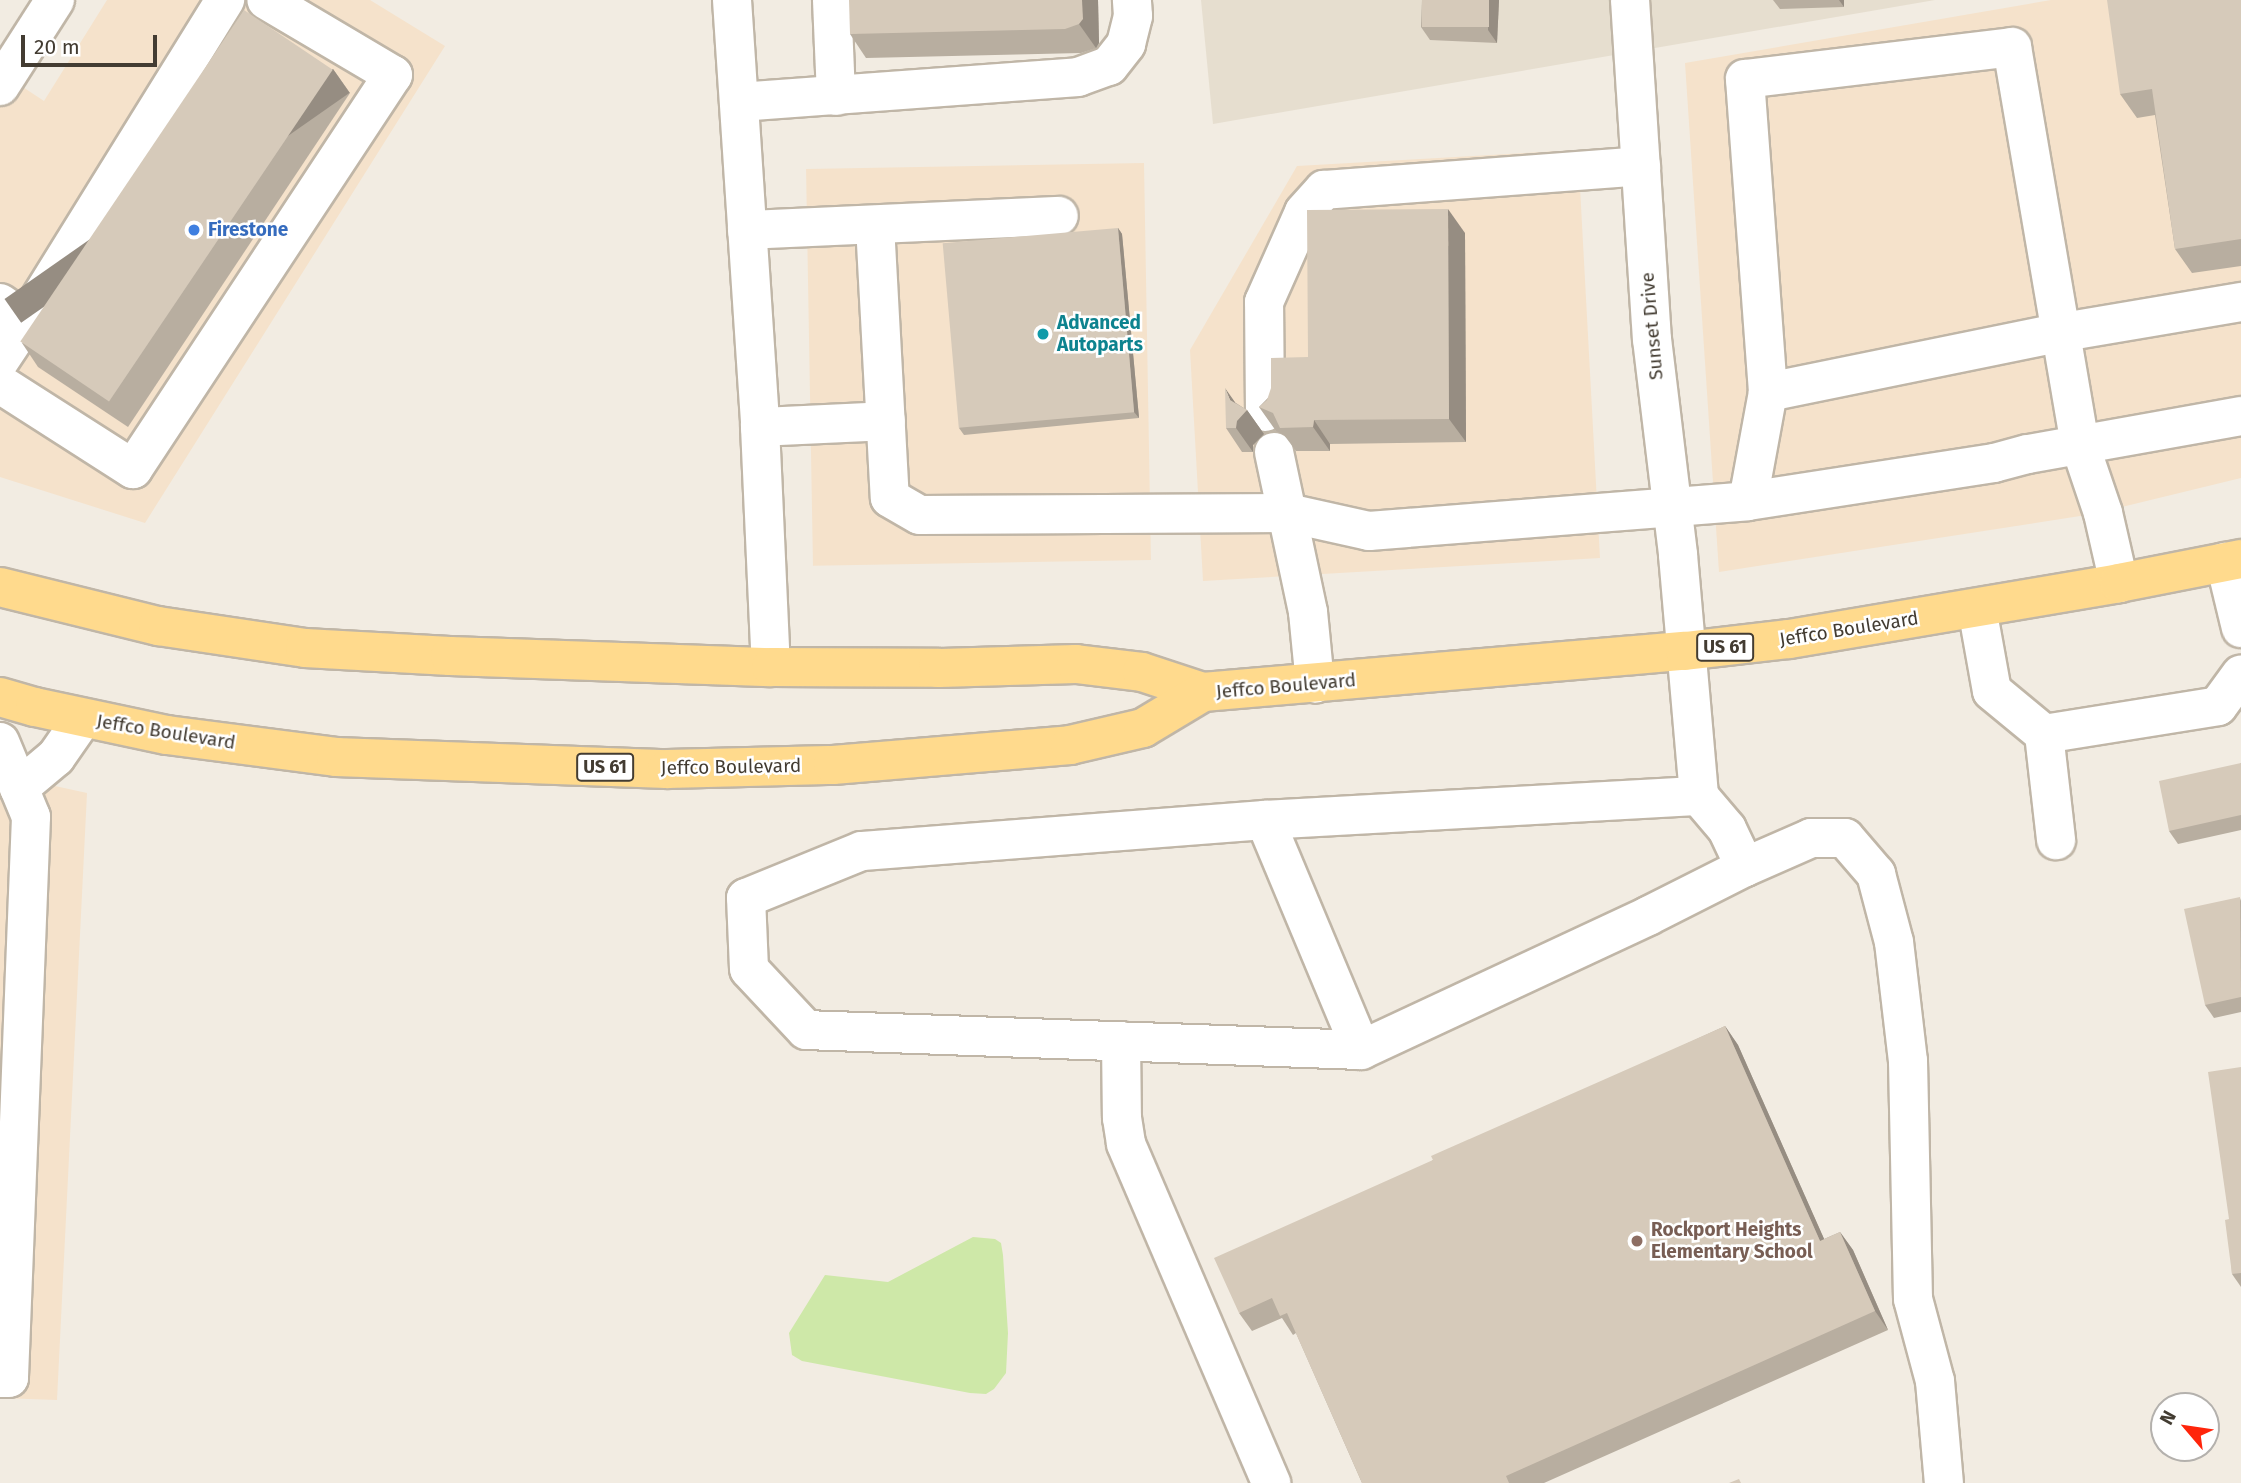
<!DOCTYPE html>
<style>
body{margin:0}
#map{position:relative;width:2241px;height:1483px;overflow:hidden;background:#f2ece2;font-family:"Fira Sans",sans-serif}
div>[style]{position:absolute}
.residential>*{inset:0;background:#e6decf}
.commercial>*{inset:0;background:#f5e2cb;transform-origin:0 0}
.green>*{inset:0;background:#cee8a8}
.roads{filter:drop-shadow(2px 0 #c0b6a7) drop-shadow(-2px 0 #c0b6a7) drop-shadow(0 2px #c0b6a7) drop-shadow(0 -2px #c0b6a7)}
.minor>*{height:38px;margin:-19px;padding:0 19px;transform-origin:19px;border-radius:19px;background:#fff}
.major>*{height:38px;margin:-19px;padding:0 19px;transform-origin:19px;border-radius:19px;background:#ffda8d}
.wall>*{inset:0;background:#b8aea0}
.shaded-wall>*{inset:0;background:#968d82;transform-origin:0 0}
.building>*{inset:0;background:#d6caba;transform-origin:0 0}
.dots>*{width:19px;height:19px;translate:-50% -50%;box-sizing:border-box;border:4px solid #fff;border-radius:50%}
span{translate:-50% -50%;white-space:nowrap;text-align:center;line-height:1.15;-webkit-text-stroke:5px #fff;paint-order:stroke}
.shield-label span{padding:2px 5px;background:#fff;border:2px solid;border-radius:5px;-webkit-text-stroke-width:0}
.shield-label{font-size:18px;color:#433c32;font-weight:700}
.shop-label{font-size:19px;color:#366cbe;font-weight:700}
.left{translate:0 -50%;text-align:left}
.culture-label{font-size:19px;color:#0d838f;font-weight:700}
.street-label{font-size:19px;color:#433c32}
.education-label{font-size:19px;color:#785e54;font-weight:700}
.north{position:absolute;left:2150px;top:1392px;width:70px;height:70px;box-sizing:border-box;background:#fff;border:2px solid #b4b1ad;border-radius:50%;rotate:299deg;font-size:19px;font-weight:700;line-height:28px;text-align:center;color:#433c32}
.north::after{content:'';display:block;margin:auto;width:24px;height:32px;background:#ff250b;clip-path:polygon(50% 0,100% 100%,50% 72%,0 100%)}
.scale{position:absolute;left:21px;top:35px;width:136px;height:32px;box-sizing:border-box;border:4px solid #433c32;border-top:0;padding-left:9px;font-size:21px;line-height:24px;white-space:nowrap;color:#433c32;-webkit-text-stroke:5px #fff;paint-order:stroke}
</style>
<div id="map">
<div class="residential">
<div style="clip-path:polygon(1201px 0,1935px 0,1213px 124px)"></div>
</div>
<div class="commercial">
<div style="clip-path:polygon(107px 0,370px 0,445px 46px,145px 523px,0 477px,0 72px,44px 101px)"></div>
<div style="clip-path:polygon(2051px 0,2241px 0,2241px 478px,2093px 514px,1719px 572px,1685px 63px)"></div>
<div style="clip-path:polygon(1578px 150px,1600px 558px,1203px 581px,1190px 350px,1297px 166px)"></div>
<div style="left:1144px;top:163px;width:397px;height:338px;rotate:89deg"></div>
<div style="clip-path:polygon(0 774px,87px 793px,57px 1400px,0 1398px)"></div>
</div>
<div class="green">
<div style="clip-path:polygon(973px 1237px,995px 1239px,1001px 1243px,1003px 1255px,1008px 1333px,1006px 1373px,994px 1389px,986px 1394px,970px 1393px,802px 1361px,792px 1355px,789px 1333px,825px 1275px,888px 1282px)"></div>
</div>
<div class="roads">
<div class="minor">
<div style="left:732px;top:0;width:428px;rotate:86.2deg"></div>
<div style="left:760px;top:427px;width:240px;rotate:87.4deg"></div>
<div style="left:832px;top:0;width:96px;rotate:87.6deg"></div>
<div style="left:1630px;top:0;width:340px;rotate:86.3deg"></div>
<div style="left:1652px;top:339px;width:218px;rotate:83.1deg"></div>
<div style="left:1678px;top:555px;width:242px;rotate:85deg"></div>
<div style="left:1699px;top:796px;width:43px;rotate:49.7deg"></div>
<div style="left:1727px;top:829px;width:42px;rotate:64.7deg"></div>
<div style="left:0;top:86px;width:102px;rotate:-57.4deg"></div>
<div style="left:739px;top:102px;width:340px;rotate:-4.2deg"></div>
<div style="left:1078px;top:77px;width:33px;rotate:-20deg"></div>
<div style="left:1109px;top:66px;width:28px;rotate:-52deg"></div>
<div style="left:1126px;top:44px;width:29px;rotate:-76deg"></div>
<div style="left:1133px;top:16px;width:16px;rotate:-94deg"></div>
<div style="left:875px;top:225px;width:273px;rotate:86.9deg"></div>
<div style="left:890px;top:498px;width:34px;rotate:30deg"></div>
<div style="left:920px;top:515px;width:368px;rotate:-0.3deg"></div>
<div style="left:1288px;top:513px;width:83px;rotate:12.5deg"></div>
<div style="left:1369px;top:531px;width:380px;rotate:-4.5deg"></div>
<div style="left:1748px;top:501px;width:249px;rotate:-8.8deg"></div>
<div style="left:1994px;top:463px;width:35px;rotate:-15deg"></div>
<div style="left:2028px;top:454px;width:216px;rotate:-10.1deg"></div>
<div style="left:747px;top:230px;width:312px;rotate:-2.6deg"></div>
<div style="left:0;top:303px;width:32px;rotate:35deg"></div>
<div style="left:26px;top:321px;width:47px;rotate:123.7deg"></div>
<div style="left:26px;top:321px;width:378px;rotate:-58.2deg"></div>
<div style="left:0;top:384px;width:158px;rotate:32.6deg"></div>
<div style="left:133px;top:469px;width:472px;rotate:-56.6deg"></div>
<div style="left:393px;top:75px;width:147px;rotate:-149.4deg"></div>
<div style="left:1768px;top:392px;width:301px;rotate:-11.5deg"></div>
<div style="left:2063px;top:332px;width:181px;rotate:-9.6deg"></div>
<div style="left:1265px;top:412px;width:110px;rotate:-90.5deg"></div>
<div style="left:1264px;top:302px;width:98px;rotate:-66deg"></div>
<div style="left:1304px;top:212px;width:30px;rotate:-48deg"></div>
<div style="left:1324px;top:190px;width:318px;rotate:-4.3deg"></div>
<div style="left:760px;top:427px;width:126px;rotate:-2.7deg"></div>
<div style="left:1274px;top:452px;width:164px;rotate:78deg"></div>
<div style="left:1308px;top:612px;width:72px;rotate:84.4deg"></div>
<div style="left:1748px;top:501px;width:111px;rotate:-79.6deg"></div>
<div style="left:1768px;top:392px;width:314px;rotate:-94.2deg"></div>
<div style="left:1745px;top:79px;width:269px;rotate:-6.8deg"></div>
<div style="left:2012px;top:47px;width:404px;rotate:80.3deg"></div>
<div style="left:2080px;top:445px;width:72px;rotate:71.3deg"></div>
<div style="left:2103px;top:513px;width:72px;rotate:77.1deg"></div>
<div style="left:2225px;top:562px;width:68px;rotate:76.4deg"></div>
<div style="left:1977px;top:608px;width:84px;rotate:79.8deg"></div>
<div style="left:1992px;top:691px;width:67px;rotate:39.6deg"></div>
<div style="left:2044px;top:734px;width:176px;rotate:-9.1deg"></div>
<div style="left:2218px;top:706px;width:39px;rotate:-54deg"></div>
<div style="left:2044px;top:734px;width:107px;rotate:83.5deg"></div>
<div style="left:0;top:742px;width:81px;rotate:67.5deg"></div>
<div style="left:31px;top:817px;width:561px;rotate:92.25deg"></div>
<div style="left:9px;top:1378px;width:9px;rotate:180deg"></div>
<div style="left:19px;top:788px;width:48px;rotate:-40deg"></div>
<div style="left:56px;top:757px;width:47px;rotate:-55.3deg"></div>
<div style="left:1265px;top:820px;width:249px;rotate:67.3deg"></div>
<div style="left:1361px;top:1050px;width:555px;rotate:-177.94deg"></div>
<div style="left:806px;top:1030px;width:83px;rotate:-133.1deg"></div>
<div style="left:749px;top:969px;width:71px;rotate:-92.4deg"></div>
<div style="left:746px;top:898px;width:125px;rotate:-22.1deg"></div>
<div style="left:862px;top:851px;width:404px;rotate:-4.4deg"></div>
<div style="left:1265px;top:820px;width:435px;rotate:-3.2deg"></div>
<div style="left:1121px;top:1041px;width:77px;rotate:89.3deg"></div>
<div style="left:1122px;top:1118px;width:26px;rotate:81deg"></div>
<div style="left:1126px;top:1144px;width:369px;rotate:66.8deg"></div>
<div style="left:1361px;top:1050px;width:317px;rotate:-25deg"></div>
<div style="left:1648px;top:916px;width:109px;rotate:-26.8deg"></div>
<div style="left:1745px;top:867px;width:72px;rotate:-23.7deg"></div>
<div style="left:1811px;top:838px;width:34px"></div>
<div style="left:1845px;top:838px;width:48px;rotate:49.3deg"></div>
<div style="left:1876px;top:874px;width:70px;rotate:75.2deg"></div>
<div style="left:1894px;top:942px;width:120px;rotate:83.3deg"></div>
<div style="left:1908px;top:1061px;width:238px;rotate:88.8deg"></div>
<div style="left:1913px;top:1299px;width:85px;rotate:75deg"></div>
<div style="left:1935px;top:1381px;width:102px;rotate:85deg"></div>
</div>
<div class="major">
<div style="left:0;top:587px;width:163px;rotate:13.9deg"></div>
<div style="left:158px;top:626px;width:149px;rotate:8.5deg"></div>
<div style="left:305px;top:648px;width:145px;rotate:3.2deg"></div>
<div style="left:450px;top:656px;width:321px;rotate:2deg"></div>
<div style="left:771px;top:667px;width:167px;rotate:0.3deg"></div>
<div style="left:938px;top:668px;width:138px;rotate:-1.7deg"></div>
<div style="left:1076px;top:664px;width:66px;rotate:6.9deg"></div>
<div style="left:1142px;top:672px;width:64px;rotate:18.2deg"></div>
<div style="left:1203px;top:692px;width:484px;rotate:-4.9deg"></div>
<div style="left:1685px;top:651px;width:105px;rotate:-6.6deg"></div>
<div style="left:1789px;top:639px;width:335px;rotate:-9.6deg"></div>
<div style="left:2119px;top:583px;width:124px;rotate:-11.1deg"></div>
<div style="left:0;top:697px;width:36px;rotate:16deg"></div>
<div style="left:35px;top:707px;width:135px;rotate:12deg"></div>
<div style="left:167px;top:735px;width:170px;rotate:7.4deg"></div>
<div style="left:336px;top:757px;width:331px;rotate:2.1deg"></div>
<div style="left:667px;top:769px;width:166px;rotate:-1.4deg"></div>
<div style="left:833px;top:765px;width:238px;rotate:-4.8deg"></div>
<div style="left:1070px;top:745px;width:75px;rotate:-13.1deg"></div>
<div style="left:1143px;top:728px;width:70px;rotate:-31deg"></div>
</div>
</div>
<div class="wall">
<div style="clip-path:polygon(1098px 0,1099px 43px,1096px 48px,1081px 53px,866px 58px,850px 34px)"></div>
<div style="clip-path:polygon(1422px 0,1499px 0,1497px 43px,1430px 40px,1421px 27px)"></div>
<div style="clip-path:polygon(1773px 0,1844px 0,1844px 7px,1780px 9px)"></div>
<div style="clip-path:polygon(2241px 0,2241px 266px,2192px 273px,2175px 249px,2155px 115px,2137px 118px,2120px 94px)"></div>
<div style="clip-path:polygon(333px 69px,350px 93px,128px 427px,38px 367px,22px 343px)"></div>
<div style="clip-path:polygon(1118px 228px,1122px 234px,1139px 418px,964px 435px,959px 428px)"></div>
<div style="clip-path:polygon(1465px 233px,1466px 442px,1330px 444px,1330px 451px,1296px 451px,1284px 435px,1276px 431px,1259px 407px,1308px 357px)"></div>
<div style="clip-path:polygon(1236px 403px,1247px 410px,1264px 434px,1253px 445px,1253px 452px,1242px 452px,1226px 428px)"></div>
<div style="clip-path:polygon(2241px 763px,2241px 830px,2178px 844px,2169px 831px)"></div>
<div style="clip-path:polygon(2241px 898px,2241px 1012px,2214px 1018px,2205px 1005px)"></div>
<div style="clip-path:polygon(1725px 1026px,1738px 1045px,1824px 1239px,1840px 1232px,1853px 1250px,1888px 1330px,1544px 1483px,1362px 1483px,1296px 1333px,1293px 1335px,1282px 1318px,1252px 1331px,1239px 1313px,1433px 1160px)"></div>
<div style="clip-path:polygon(2241px 1067px,2241px 1287px,2232px 1274px,2229px 1219px)"></div>
</div>
<div class="shaded-wall">
<div style="clip-path:polygon(1082px 0,1098px 0,1099px 43px,1096px 48px,1079px 24px)"></div>
<div style="clip-path:polygon(1489px 0,1499px 0,1497px 43px,1488px 30px)"></div>
<div style="clip-path:polygon(1839px 0,1844px 0,1844px 7px)"></div>
<div style="left:333px;top:69px;width:29px;height:401px;rotate:55deg"></div>
<div style="clip-path:polygon(1448px 209px,1465px 233px,1466px 442px,1449px 419px)"></div>
<div style="clip-path:polygon(1118px 228px,1122px 234px,1139px 418px,1134px 412px)"></div>
<div style="clip-path:polygon(1225px 388px,1242px 412px,1247px 410px,1264px 434px,1253px 445px,1253px 452px,1236px 428px,1230px 400px)"></div>
<div style="clip-path:polygon(1314px 420px,1330px 444px,1330px 451px,1313px 427px)"></div>
<div style="clip-path:polygon(1725px 1026px,1738px 1045px,1833px 1259px,1820px 1241px)"></div>
<div style="clip-path:polygon(1840px 1232px,1853px 1250px,1888px 1330px,1875px 1311px)"></div>
</div>
<div class="building">
<div style="clip-path:polygon(849px 0,1082px 0,1083px 19px,1079px 24px,1065px 29px,850px 34px)"></div>
<div style="left:1422px;top:0;width:67px;height:27px"></div>
<div style="clip-path:polygon(2107px 0,2241px 0,2241px 239px,2175px 249px,2152px 89px,2120px 94px)"></div>
<div style="left:244px;top:10px;width:107px;height:400px;rotate:34deg"></div>
<div style="clip-path:polygon(1448px 209px,1449px 419px,1314px 420px,1313px 427px,1280px 428px,1273px 413px,1259px 407px,1267px 400px,1271px 388px,1271px 358px,1308px 357px,1307px 210px)"></div>
<div style="left:1118px;top:228px;width:185px;height:176px;rotate:85deg"></div>
<div style="clip-path:polygon(1225px 388px,1230px 400px,1247px 410px,1237px 421px,1236px 428px,1226px 428px)"></div>
<div style="clip-path:polygon(2241px 763px,2241px 815px,2169px 831px,2159px 781px)"></div>
<div style="clip-path:polygon(2240px 897px,2241px 997px,2205px 1005px,2184px 909px)"></div>
<div style="clip-path:polygon(1725px 1026px,1820px 1241px,1840px 1232px,1875px 1311px,1506px 1476px,1509px 1483px,1362px 1483px,1287px 1313px,1280px 1316px,1272px 1298px,1239px 1313px,1214px 1258px,1433px 1160px,1431px 1156px)"></div>
<div style="clip-path:polygon(2241px 1067px,2241px 1273px,2232px 1274px,2225px 1220px,2229px 1219px,2208px 1072px)"></div>
<div style="clip-path:polygon(1739px 1479px,1741px 1483px,1729px 1483px)"></div>
</div>
<div class="dots">
<div style="left:194px;top:230px;background:#3f7fe0"></div>
<div style="left:1043px;top:334px;background:#0f9aa8"></div>
<div style="left:1637px;top:1241px;background:#8d6e63"></div>
</div>
<div class="shield-label">
<span style="left:1725px;top:647px">US 61</span>
<span style="left:605px;top:767px">US 61</span>
</div>
<div class="shop-label">
<span class="left" style="left:208px;top:230px">Firestone</span>
</div>
<div class="culture-label">
<span class="left" style="left:1057px;top:334px">Advanced<br>Autoparts</span>
</div>
<div class="street-label">
<span style="left:1652px;top:326px;rotate:-95deg">Sunset Drive</span>
<span style="left:1849px;top:629px;rotate:-9deg">Jeffco Boulevard</span>
<span style="left:1286px;top:686px;rotate:-5deg">Jeffco Boulevard</span>
<span style="left:166px;top:732px;rotate:9deg">Jeffco Boulevard</span>
<span style="left:731px;top:767px;rotate:-1deg">Jeffco Boulevard</span>
</div>
<div class="education-label">
<span class="left" style="left:1651px;top:1241px">Rockport Heights<br>Elementary School</span>
</div>
<div class="north">N</div>
<div class="scale">20 m</div>
</div>
